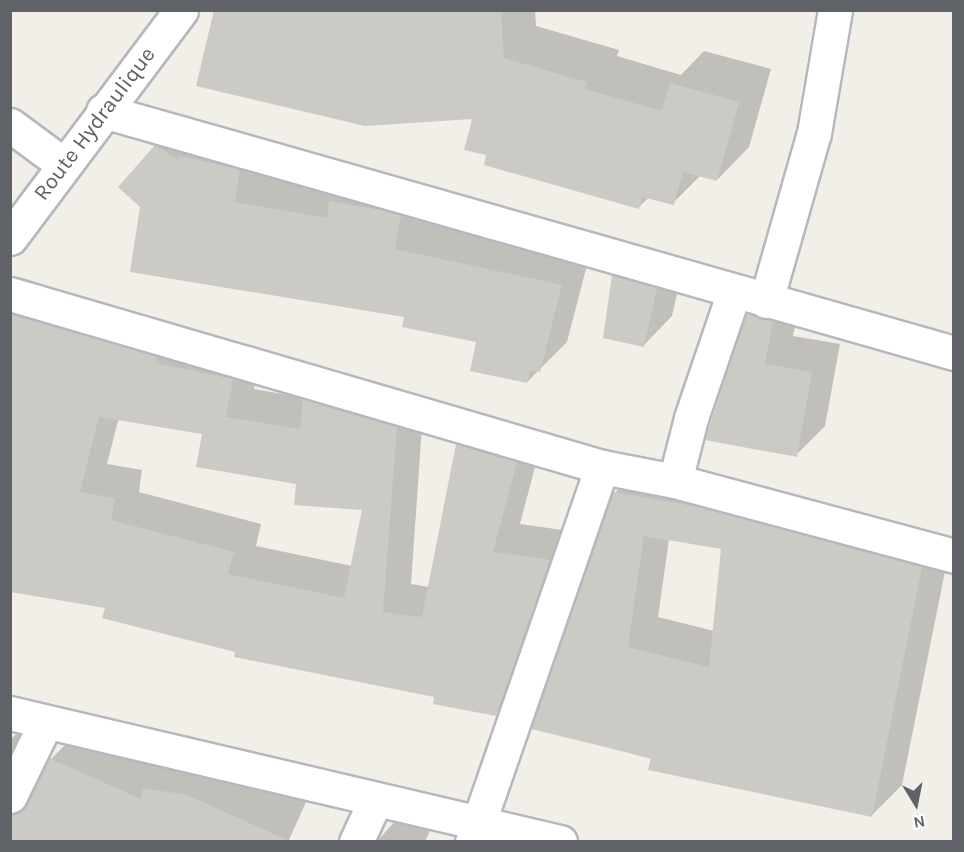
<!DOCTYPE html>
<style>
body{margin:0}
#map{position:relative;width:964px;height:852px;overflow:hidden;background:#f1efe8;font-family:Karla,sans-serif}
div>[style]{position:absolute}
.shadow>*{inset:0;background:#0003}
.building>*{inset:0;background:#cccac5}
.roads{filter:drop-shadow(2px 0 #b5b8bc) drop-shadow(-2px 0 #b5b8bc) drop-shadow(0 2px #b5b8bc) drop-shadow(0 -2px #b5b8bc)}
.minor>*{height:33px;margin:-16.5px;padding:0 16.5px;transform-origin:16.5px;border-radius:16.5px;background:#fff}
.secondary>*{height:33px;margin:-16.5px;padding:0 16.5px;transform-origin:16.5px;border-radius:16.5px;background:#fff}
span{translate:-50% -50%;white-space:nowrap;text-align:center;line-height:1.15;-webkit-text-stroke:6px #fff;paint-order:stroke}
.street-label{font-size:22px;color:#5f6368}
.frame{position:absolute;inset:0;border:12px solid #5f6368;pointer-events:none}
.north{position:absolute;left:886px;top:774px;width:60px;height:60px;-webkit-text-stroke:4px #fff;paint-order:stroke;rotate:170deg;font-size:16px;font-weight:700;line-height:24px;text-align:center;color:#5f6368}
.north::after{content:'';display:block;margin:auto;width:21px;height:27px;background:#5f6368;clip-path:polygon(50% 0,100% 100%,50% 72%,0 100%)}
</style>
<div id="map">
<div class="shadow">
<div style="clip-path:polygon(215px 10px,535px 10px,536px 26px,619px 50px,617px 56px,681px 75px,704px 51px,771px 69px,749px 147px,717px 180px,701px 175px,673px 203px,649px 197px,639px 207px,488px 154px,474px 118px)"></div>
<div style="clip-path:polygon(184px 118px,267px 142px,262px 174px,345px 188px,428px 187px,422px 221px,589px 257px,567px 342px,527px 382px,477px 341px,406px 316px,132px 271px,156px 146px)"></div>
<div style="clip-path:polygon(642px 247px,685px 259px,672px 316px,644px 345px,613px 276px)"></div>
<div style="clip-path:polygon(evenodd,19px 277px,261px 351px,254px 389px,306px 398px,424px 398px,411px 584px,429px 587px,457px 445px,485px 416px,544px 433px,520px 524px,577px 532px,524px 686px,495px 714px,436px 696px,237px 651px,106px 607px,10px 590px,10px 286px,19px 277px,123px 417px,203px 433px,297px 483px,364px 509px,352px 566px,256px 546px,261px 524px,139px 492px,142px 470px,107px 464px,118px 421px,123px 417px)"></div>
<div style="clip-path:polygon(776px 286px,801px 293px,793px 336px,840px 344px,825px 426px,796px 455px,748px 314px)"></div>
<div style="clip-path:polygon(evenodd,645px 462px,730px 477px,952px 537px,902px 785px,871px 816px,533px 728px,615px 493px,645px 462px,669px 539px,723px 548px,714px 631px,658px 617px,669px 539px)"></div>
<div style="clip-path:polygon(42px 709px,35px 781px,39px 782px,51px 759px,83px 727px,217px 763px,306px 802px,288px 842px,10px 842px,10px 740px)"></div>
<div style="clip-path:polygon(404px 811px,433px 823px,425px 842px,369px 842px,380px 838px)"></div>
</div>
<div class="building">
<div style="clip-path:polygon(214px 10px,501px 10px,504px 58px,587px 82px,585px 89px,662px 111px,670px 83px,739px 102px,717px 181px,683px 172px,674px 205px,642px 197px,639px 209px,484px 165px,486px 155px,464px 150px,472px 119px,365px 126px,196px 86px)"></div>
<div style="clip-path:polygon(155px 145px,178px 160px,179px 156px,240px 169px,235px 202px,327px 218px,329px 201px,381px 210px,401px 215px,395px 249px,562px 285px,540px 372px,530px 370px,527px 383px,470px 371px,476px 342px,402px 327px,404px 317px,130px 272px,140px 207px,118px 187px)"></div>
<div style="clip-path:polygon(612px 275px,657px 288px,644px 347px,603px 338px)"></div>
<div style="clip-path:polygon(746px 313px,773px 321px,765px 364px,812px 372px,797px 457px,705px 440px)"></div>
<div style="clip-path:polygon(evenodd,10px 314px,158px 357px,156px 363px,233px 379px,226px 417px,300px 429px,303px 399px,397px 427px,383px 612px,422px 617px,456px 444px,517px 462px,493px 552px,550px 560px,496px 716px,433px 704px,434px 697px,234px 657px,235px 652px,102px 618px,105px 608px,10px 592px,10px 314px,99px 417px,202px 434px,196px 467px,296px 484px,294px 505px,362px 510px,344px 598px,228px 574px,234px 552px,111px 520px,115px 498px,80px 492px,99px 417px)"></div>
<div style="clip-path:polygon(evenodd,613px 492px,699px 507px,922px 567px,872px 817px,648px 770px,651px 758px,531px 729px,613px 492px,644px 536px,721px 549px,709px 667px,628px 647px,644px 536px)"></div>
<div style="clip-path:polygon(49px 758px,141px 799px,143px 788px,187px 795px,292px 842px,10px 842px,10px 815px,27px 805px)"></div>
</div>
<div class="roads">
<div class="minor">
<div style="left:103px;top:111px;width:885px;rotate:15.87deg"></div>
<div style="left:10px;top:125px;width:67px;rotate:36.5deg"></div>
<div style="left:10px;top:294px;width:617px;rotate:16.29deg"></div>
<div style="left:602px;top:467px;width:74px;rotate:10.9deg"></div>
<div style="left:675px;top:481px;width:289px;rotate:15deg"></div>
<div style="left:766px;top:301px;width:175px;rotate:-74.1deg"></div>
<div style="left:814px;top:133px;width:125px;rotate:-80.3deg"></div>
<div style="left:675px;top:481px;width:65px;rotate:-75.7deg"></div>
<div style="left:691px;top:418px;width:133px;rotate:-71.2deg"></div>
<div style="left:10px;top:713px;width:565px;rotate:13.2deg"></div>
<div style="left:10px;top:796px;width:80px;rotate:-64.1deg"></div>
<div style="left:356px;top:842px;width:47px;rotate:-65.1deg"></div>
<div style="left:472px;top:842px;width:397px;rotate:-70.9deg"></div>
</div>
<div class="secondary">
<div style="left:10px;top:238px;width:285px;rotate:-53.1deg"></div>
</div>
</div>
<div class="street-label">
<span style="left:95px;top:124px;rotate:-53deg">Route Hydraulique</span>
</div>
<div class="frame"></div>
<div class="north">N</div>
</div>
